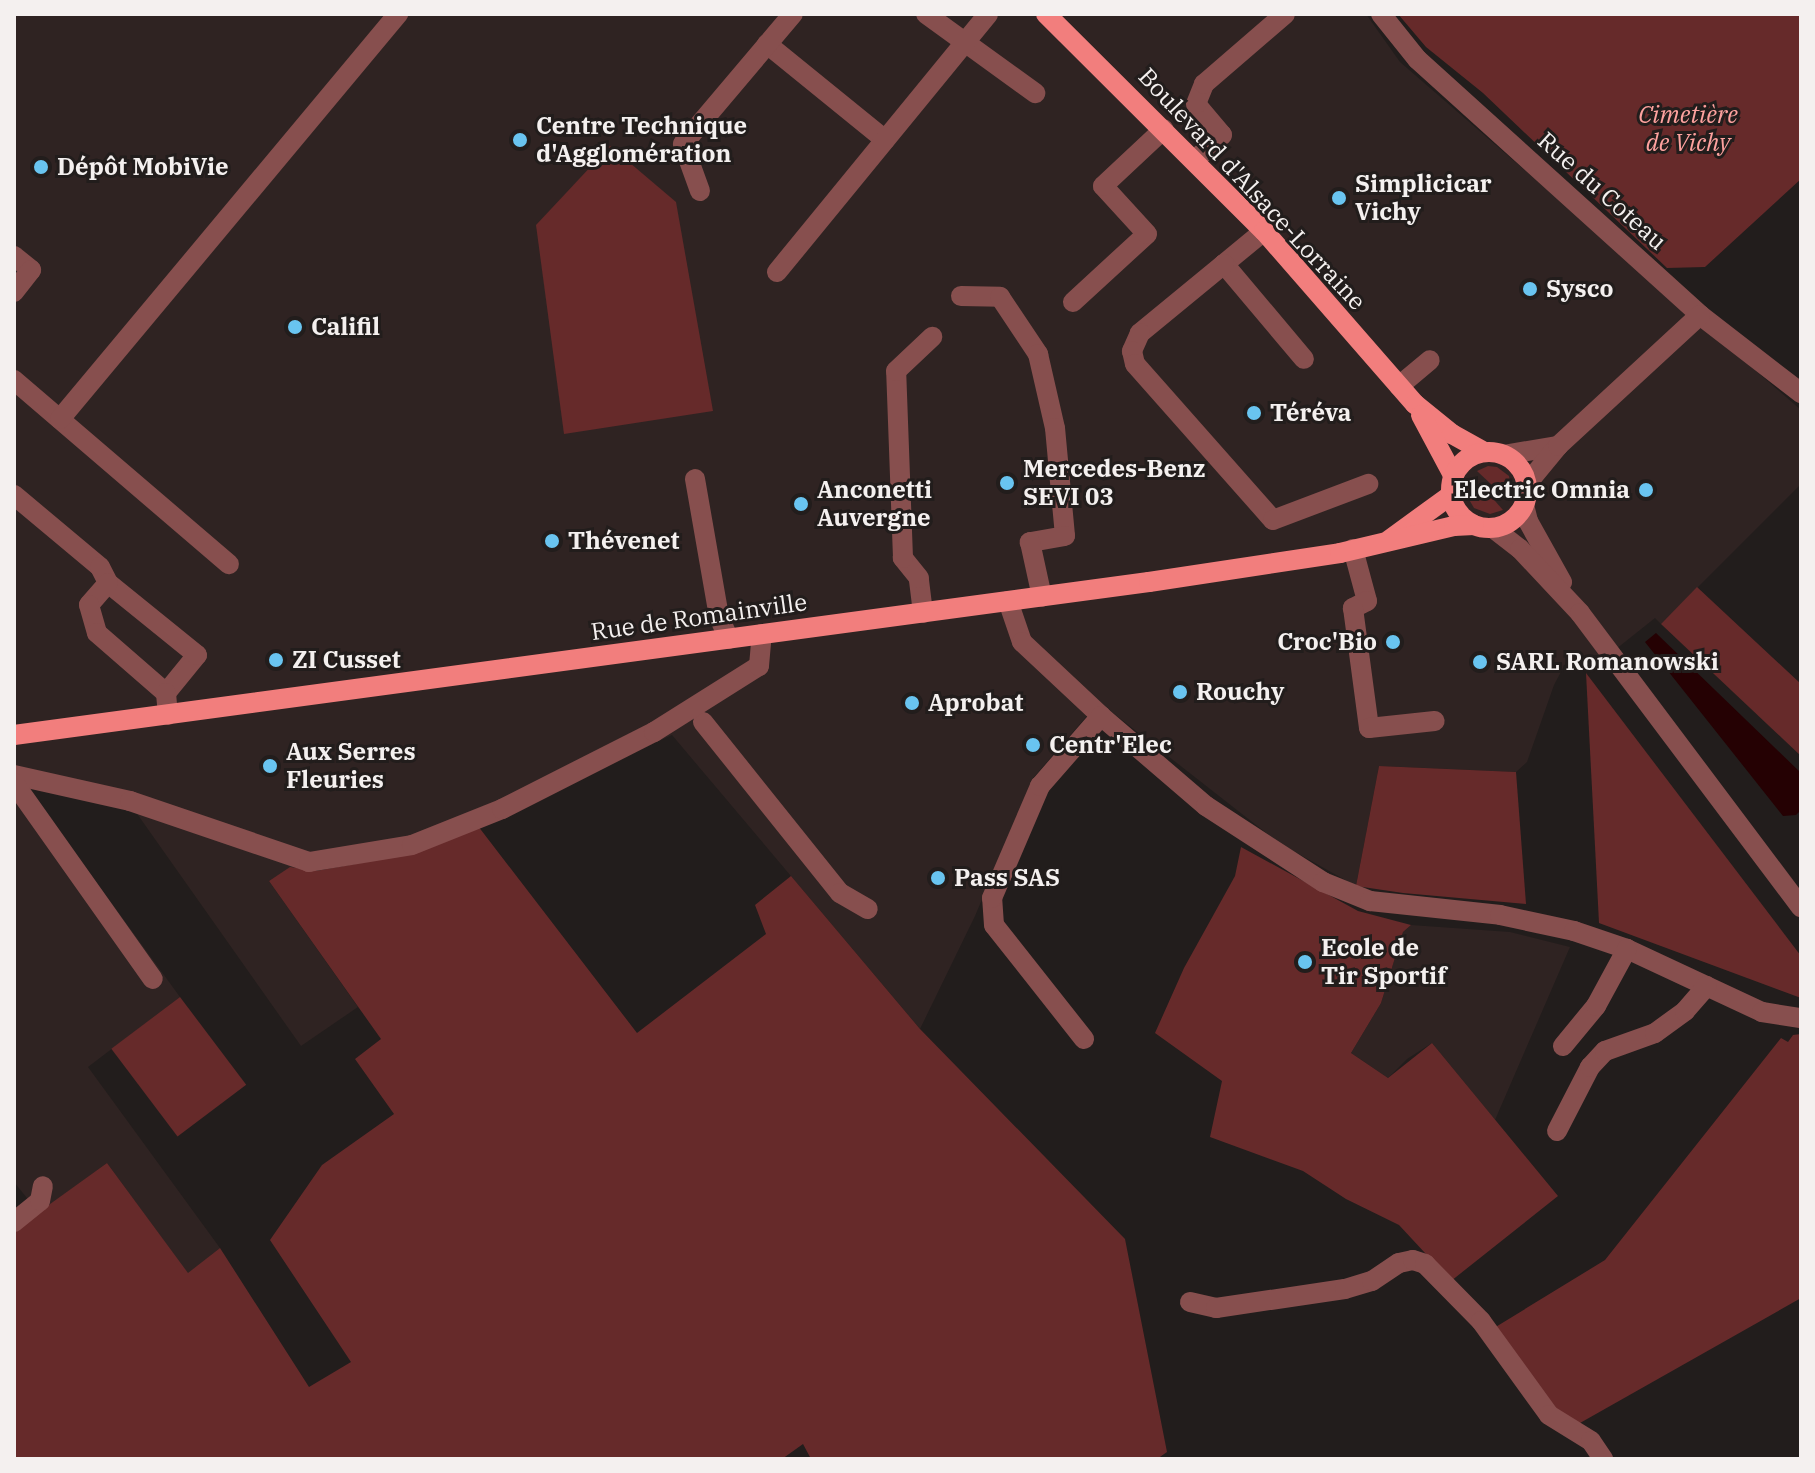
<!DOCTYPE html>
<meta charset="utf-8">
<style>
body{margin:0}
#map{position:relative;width:1815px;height:1473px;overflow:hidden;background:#221d1c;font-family:"IBM Plex Serif",serif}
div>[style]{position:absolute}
.built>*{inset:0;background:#2f2322}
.green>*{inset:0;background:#662a2a;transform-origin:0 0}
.water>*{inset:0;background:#250103}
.minor>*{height:20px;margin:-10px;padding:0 10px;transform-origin:10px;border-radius:10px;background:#874f4e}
.major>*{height:20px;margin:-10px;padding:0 10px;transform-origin:10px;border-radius:10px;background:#f27e7d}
.major>.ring{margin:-10px;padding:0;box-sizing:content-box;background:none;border:20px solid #f27e7d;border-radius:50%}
.dots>*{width:22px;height:22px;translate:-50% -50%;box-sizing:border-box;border:4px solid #221d1c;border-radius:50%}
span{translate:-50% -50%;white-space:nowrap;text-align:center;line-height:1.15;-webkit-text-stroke:6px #221d1c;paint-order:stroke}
.park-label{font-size:24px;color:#fea29f;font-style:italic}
.poi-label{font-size:24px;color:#f4f0ef;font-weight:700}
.left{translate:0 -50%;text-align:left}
.right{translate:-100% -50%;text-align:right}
.street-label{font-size:24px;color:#f4f0ef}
.frame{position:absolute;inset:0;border:16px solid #f4f0ef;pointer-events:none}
</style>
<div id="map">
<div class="built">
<div style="clip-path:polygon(14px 14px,1366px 14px,1400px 62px,1801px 410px,1801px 484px,1661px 624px,1655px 618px,1586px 673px,1571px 653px,1554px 685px,1527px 762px,1516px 772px,1379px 766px,1356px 886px,1279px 843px,1099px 702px,1033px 778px,975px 916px,920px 1029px,672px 735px,451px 838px,399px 856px,316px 871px,290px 868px,269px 881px,358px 1007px,301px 1046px,133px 808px,27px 787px,180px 997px,88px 1067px,220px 1248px,188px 1274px,107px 1163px,39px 1213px,14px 1182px)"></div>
<div style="clip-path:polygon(1411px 925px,1510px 932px,1570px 947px,1495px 1120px,1432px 1043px,1407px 1059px,1388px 1078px,1351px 1053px,1381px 1003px,1403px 932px)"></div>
</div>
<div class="green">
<div style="clip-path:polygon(1398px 14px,1801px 14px,1801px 179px,1705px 267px,1667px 268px,1483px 93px,1426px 47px)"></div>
<div style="clip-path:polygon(610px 146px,676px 202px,713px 411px,564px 434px,536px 225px)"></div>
<div style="clip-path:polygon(1488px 466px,1497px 467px,1509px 476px,1513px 496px,1493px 486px,1477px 471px)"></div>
<div style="clip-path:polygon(1468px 481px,1488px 493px,1503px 510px,1490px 514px,1474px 508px,1467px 496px)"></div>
<div style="clip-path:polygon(1697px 587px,1801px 684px,1801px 756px,1661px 624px)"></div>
<div style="clip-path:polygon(1586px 673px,1801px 956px,1801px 998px,1599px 923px)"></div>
<div style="clip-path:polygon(1379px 766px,1516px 772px,1526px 904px,1403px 893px,1356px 886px)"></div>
<div style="clip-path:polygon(478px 826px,637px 1033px,766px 934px,755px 905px,791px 876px,920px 1029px,1125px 1239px,1167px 1452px,1157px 1459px,811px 1459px,803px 1444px,782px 1459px,14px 1459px,14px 1230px,107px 1163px,188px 1273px,220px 1248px,309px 1387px,351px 1362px,270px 1240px,322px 1165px,394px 1114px,355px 1059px,381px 1039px,269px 881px,290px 867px,316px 871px,399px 856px)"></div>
<div style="clip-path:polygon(1241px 847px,1358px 911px,1411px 925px,1403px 932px,1381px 1003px,1351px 1053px,1388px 1078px,1432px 1043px,1558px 1196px,1451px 1281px,1399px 1225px,1346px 1199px,1303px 1171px,1210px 1137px,1222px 1081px,1155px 1033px,1184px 968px,1235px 876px)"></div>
<div style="left:180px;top:997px;width:110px;height:86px;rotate:53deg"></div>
<div style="clip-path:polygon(1801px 1034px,1801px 1298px,1580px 1423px,1557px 1415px,1494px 1328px,1605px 1260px,1781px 1038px,1788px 1042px,1793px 1035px)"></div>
</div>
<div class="water">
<div style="clip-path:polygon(1656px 633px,1801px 773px,1801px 810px,1796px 815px,1783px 816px,1645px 642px)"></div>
</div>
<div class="minor">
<div style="left:926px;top:14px;width:135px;rotate:35.9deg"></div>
<div style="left:1381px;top:14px;width:58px;rotate:51.3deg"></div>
<div style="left:1417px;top:59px;width:382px;rotate:42.1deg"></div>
<div style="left:1700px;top:315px;width:128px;rotate:37.7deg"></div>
<div style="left:767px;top:44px;width:152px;rotate:39.1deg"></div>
<div style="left:1195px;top:160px;width:37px;rotate:-43deg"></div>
<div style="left:1222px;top:135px;width:40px;rotate:-130deg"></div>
<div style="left:1196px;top:104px;width:22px;rotate:-68deg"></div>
<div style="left:1204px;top:84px;width:107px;rotate:-40.8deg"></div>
<div style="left:700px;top:191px;width:50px;rotate:-109.9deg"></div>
<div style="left:683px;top:144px;width:170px;rotate:-49.8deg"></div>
<div style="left:1264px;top:231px;width:52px;rotate:140.5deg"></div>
<div style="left:1224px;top:264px;width:124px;rotate:49.9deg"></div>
<div style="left:14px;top:256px;width:22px;rotate:39deg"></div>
<div style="left:31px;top:270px;width:28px;rotate:128deg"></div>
<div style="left:1224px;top:264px;width:109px;rotate:140.6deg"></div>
<div style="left:1140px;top:333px;width:20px;rotate:114deg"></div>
<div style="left:1132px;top:351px;width:13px;rotate:77deg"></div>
<div style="left:1135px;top:364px;width:208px;rotate:48.5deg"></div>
<div style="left:1273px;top:520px;width:102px;rotate:-20.8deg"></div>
<div style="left:777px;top:272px;width:333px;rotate:-50.7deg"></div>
<div style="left:961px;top:296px;width:39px;rotate:1deg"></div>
<div style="left:1000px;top:297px;width:69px;rotate:56.3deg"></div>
<div style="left:1038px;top:354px;width:76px;rotate:77.1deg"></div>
<div style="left:1055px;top:428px;width:108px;rotate:84.7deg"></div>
<div style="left:1065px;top:536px;width:36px;rotate:170deg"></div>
<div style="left:1030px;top:542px;width:56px;rotate:77.7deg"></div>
<div style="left:1073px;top:302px;width:100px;rotate:-42.6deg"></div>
<div style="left:1147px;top:234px;width:65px;rotate:-132.5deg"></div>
<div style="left:1103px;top:186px;width:83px;rotate:-43.1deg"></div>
<div style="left:14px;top:380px;width:283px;rotate:40.6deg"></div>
<div style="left:1399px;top:386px;width:40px;rotate:-40deg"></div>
<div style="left:60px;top:419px;width:528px;rotate:-50.15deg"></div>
<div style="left:1503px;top:455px;width:56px;rotate:-9.3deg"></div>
<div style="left:695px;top:479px;width:140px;rotate:80.1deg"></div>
<div style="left:719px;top:617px;width:24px;rotate:66deg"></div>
<div style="left:1526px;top:485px;width:50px;rotate:-50.6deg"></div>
<div style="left:1558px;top:446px;width:193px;rotate:-42.7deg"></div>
<div style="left:14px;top:495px;width:112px;rotate:39.9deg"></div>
<div style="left:100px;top:567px;width:18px;rotate:63deg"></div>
<div style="left:1524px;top:505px;width:16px;rotate:76deg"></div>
<div style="left:1528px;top:521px;width:70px;rotate:60.9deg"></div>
<div style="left:1493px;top:528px;width:34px;rotate:38deg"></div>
<div style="left:1520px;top:549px;width:88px;rotate:46.8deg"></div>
<div style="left:1580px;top:613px;width:368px;rotate:53.1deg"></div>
<div style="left:1353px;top:549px;width:54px;rotate:74.9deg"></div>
<div style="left:1367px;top:601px;width:16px;rotate:153deg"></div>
<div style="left:1353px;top:608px;width:121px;rotate:82.4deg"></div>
<div style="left:1369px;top:728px;width:66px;rotate:-6.1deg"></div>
<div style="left:1008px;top:601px;width:43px;rotate:71.1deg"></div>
<div style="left:1022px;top:642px;width:108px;rotate:43.1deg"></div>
<div style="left:1101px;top:716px;width:138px;rotate:40.6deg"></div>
<div style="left:1206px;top:806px;width:140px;rotate:33deg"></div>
<div style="left:1323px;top:882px;width:51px;rotate:22deg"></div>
<div style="left:1370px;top:901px;width:131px;rotate:6.1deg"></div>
<div style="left:1500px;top:915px;width:76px;rotate:12.2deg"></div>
<div style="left:1574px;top:931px;width:56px;rotate:18.8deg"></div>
<div style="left:1627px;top:949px;width:149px;rotate:25deg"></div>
<div style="left:1762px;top:1012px;width:39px;rotate:9deg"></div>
<div style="left:923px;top:613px;width:35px;rotate:-97deg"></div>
<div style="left:919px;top:578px;width:26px;rotate:-129deg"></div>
<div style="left:903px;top:558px;width:187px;rotate:-92.1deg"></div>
<div style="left:896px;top:371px;width:50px;rotate:-43.4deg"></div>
<div style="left:166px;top:693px;width:49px;rotate:-50.8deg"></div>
<div style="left:197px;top:655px;width:114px;rotate:-141deg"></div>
<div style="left:108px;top:583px;width:29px;rotate:131deg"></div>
<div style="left:89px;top:605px;width:29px;rotate:74deg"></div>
<div style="left:97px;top:633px;width:91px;rotate:41deg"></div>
<div style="left:166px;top:693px;width:22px;rotate:85deg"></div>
<div style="left:703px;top:722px;width:219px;rotate:51.3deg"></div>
<div style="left:840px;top:893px;width:32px;rotate:30deg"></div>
<div style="left:14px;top:775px;width:119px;rotate:12.6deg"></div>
<div style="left:130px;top:801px;width:189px;rotate:18.8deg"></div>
<div style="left:309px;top:862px;width:104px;rotate:-9.4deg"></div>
<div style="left:412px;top:845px;width:97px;rotate:-21.8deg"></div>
<div style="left:502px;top:809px;width:170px;rotate:-26.9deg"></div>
<div style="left:654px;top:732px;width:124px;rotate:-32.2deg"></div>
<div style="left:759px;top:666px;width:32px;rotate:-85deg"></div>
<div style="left:14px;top:783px;width:240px;rotate:54.7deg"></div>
<div style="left:1084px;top:1039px;width:145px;rotate:-128.3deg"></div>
<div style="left:994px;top:925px;width:27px;rotate:-94deg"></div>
<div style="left:992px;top:898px;width:122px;rotate:-66.8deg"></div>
<div style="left:1040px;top:786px;width:93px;rotate:-48.9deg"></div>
<div style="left:1563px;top:1046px;width:52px;rotate:-50.5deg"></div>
<div style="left:1596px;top:1006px;width:65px;rotate:-61.5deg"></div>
<div style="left:1557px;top:1131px;width:72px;rotate:-62.7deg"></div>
<div style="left:1590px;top:1067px;width:22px;rotate:-47deg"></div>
<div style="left:1605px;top:1051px;width:53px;rotate:-19.8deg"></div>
<div style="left:1655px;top:1033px;width:37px;rotate:-36deg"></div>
<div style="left:1685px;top:1011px;width:33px;rotate:-49deg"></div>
<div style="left:14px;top:1222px;width:33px;rotate:-39deg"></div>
<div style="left:40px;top:1201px;width:15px;rotate:-79deg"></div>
<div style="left:1190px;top:1302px;width:27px;rotate:13deg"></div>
<div style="left:1216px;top:1308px;width:130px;rotate:-8.4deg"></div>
<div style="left:1345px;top:1289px;width:28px;rotate:-17deg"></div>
<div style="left:1372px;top:1281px;width:32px;rotate:-34deg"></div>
<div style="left:1399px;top:1263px;width:14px;rotate:-12deg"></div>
<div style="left:1413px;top:1260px;width:13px;rotate:18deg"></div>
<div style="left:1425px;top:1264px;width:80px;rotate:45.5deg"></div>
<div style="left:1481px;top:1321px;width:116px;rotate:54.1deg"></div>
<div style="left:1549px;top:1415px;width:49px;rotate:31.8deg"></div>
<div style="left:1591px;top:1441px;width:22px;rotate:56deg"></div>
</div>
<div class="major">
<div style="left:1046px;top:14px;width:308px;rotate:44.9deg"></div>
<div style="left:1264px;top:231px;width:230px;rotate:48.9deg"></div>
<div style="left:1415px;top:404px;width:48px;rotate:39deg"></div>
<div style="left:1452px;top:434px;width:37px;rotate:29deg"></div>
<div style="left:1421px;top:415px;width:68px;rotate:61.9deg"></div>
<div class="ring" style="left:1451px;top:452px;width:56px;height:56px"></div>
<div style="left:1389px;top:540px;width:77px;rotate:-36deg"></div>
<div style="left:14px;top:735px;width:1145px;rotate:-7.68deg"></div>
<div style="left:1149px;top:582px;width:193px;rotate:-8.6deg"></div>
<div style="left:1340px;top:553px;width:117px;rotate:-13.3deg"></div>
<div style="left:1454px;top:526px;width:20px;rotate:-3deg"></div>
</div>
<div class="dots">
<div style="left:520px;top:140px;background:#69c4f0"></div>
<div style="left:41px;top:167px;background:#69c4f0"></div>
<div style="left:1339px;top:198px;background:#69c4f0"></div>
<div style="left:1530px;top:289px;background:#69c4f0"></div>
<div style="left:295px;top:327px;background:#69c4f0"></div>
<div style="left:1254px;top:413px;background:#69c4f0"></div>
<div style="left:1007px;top:483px;background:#69c4f0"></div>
<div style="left:1646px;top:490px;background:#69c4f0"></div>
<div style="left:801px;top:504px;background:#69c4f0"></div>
<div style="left:552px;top:541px;background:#69c4f0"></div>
<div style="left:1393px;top:642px;background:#69c4f0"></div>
<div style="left:276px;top:660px;background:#69c4f0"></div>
<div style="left:1480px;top:662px;background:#69c4f0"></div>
<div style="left:1180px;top:692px;background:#69c4f0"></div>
<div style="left:912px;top:703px;background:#69c4f0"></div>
<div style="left:1033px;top:745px;background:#69c4f0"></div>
<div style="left:270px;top:766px;background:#69c4f0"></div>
<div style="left:938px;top:878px;background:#69c4f0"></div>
<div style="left:1305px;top:962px;background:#69c4f0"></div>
</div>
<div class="park-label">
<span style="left:1688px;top:129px">Cimetière<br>de Vichy</span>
</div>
<div class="poi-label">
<span class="left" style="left:536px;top:140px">Centre Technique<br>d'Agglomération</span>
<span class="left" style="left:57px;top:167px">Dépôt MobiVie</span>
<span class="left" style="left:1355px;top:198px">Simplicicar<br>Vichy</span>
<span class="left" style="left:1546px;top:289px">Sysco</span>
<span class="left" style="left:311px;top:327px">Califil</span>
<span class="left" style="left:1270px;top:413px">Téréva</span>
<span class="left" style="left:1023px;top:483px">Mercedes-Benz<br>SEVI 03</span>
<span class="left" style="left:817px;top:504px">Anconetti<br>Auvergne</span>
<span class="right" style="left:1630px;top:490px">Electric Omnia</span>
<span class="left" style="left:568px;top:541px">Thévenet</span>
<span class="right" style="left:1377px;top:642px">Croc'Bio</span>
<span class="left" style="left:292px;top:660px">ZI Cusset</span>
<span class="left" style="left:1496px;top:662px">SARL Romanowski</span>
<span class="left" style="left:1196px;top:692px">Rouchy</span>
<span class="left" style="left:928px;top:703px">Aprobat</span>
<span class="left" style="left:1049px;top:745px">Centr'Elec</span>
<span class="left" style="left:286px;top:766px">Aux Serres<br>Fleuries</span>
<span class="left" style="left:954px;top:878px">Pass SAS</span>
<span class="left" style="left:1321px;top:962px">Ecole de<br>Tir Sportif</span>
</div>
<div class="street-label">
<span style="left:1252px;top:189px;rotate:47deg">Boulevard d'Alsace-Lorraine</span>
<span style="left:1602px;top:191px;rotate:42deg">Rue du Coteau</span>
<span style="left:699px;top:617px;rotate:-8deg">Rue de Romainville</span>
</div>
<div class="frame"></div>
</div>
